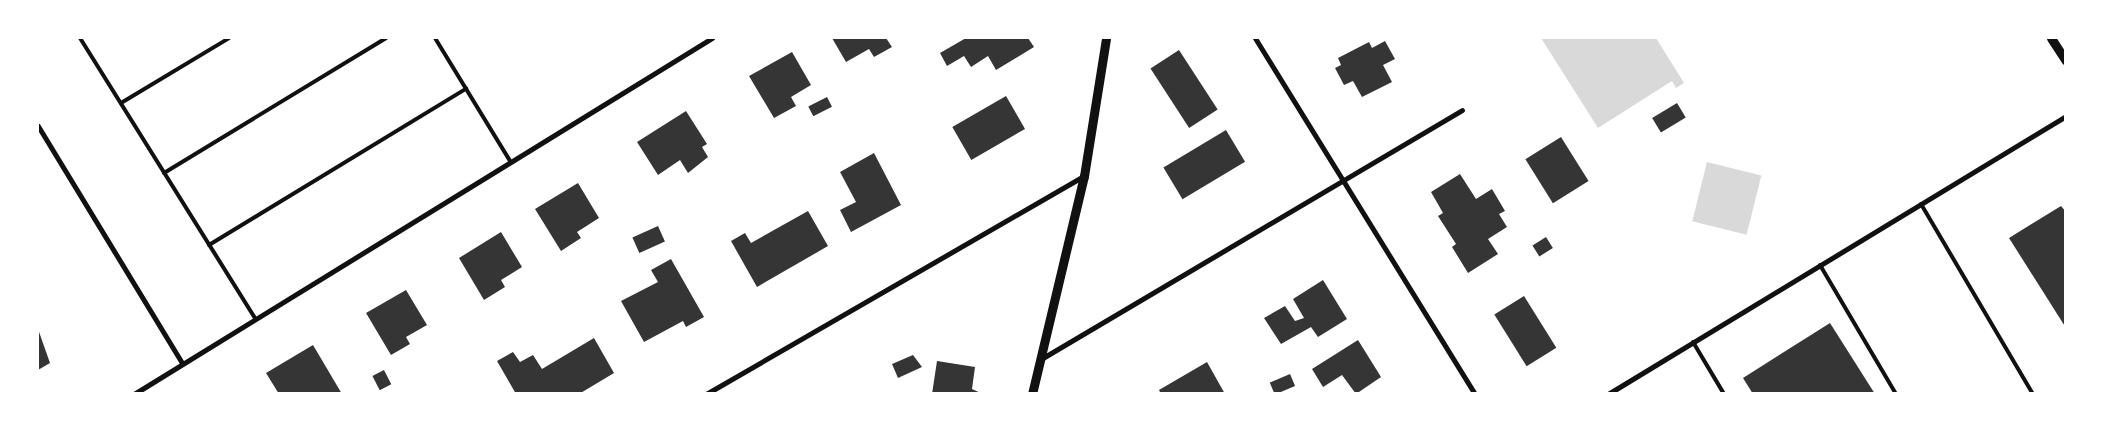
<!DOCTYPE html>
<style>
body{margin:0}
#map{position:relative;width:2103px;height:431px;overflow:hidden;background:#fff;font-family:Barlow,sans-serif}
div>[style]{position:absolute}
.water>*{inset:0;background:#d9d9d9;transform-origin:0 0}
.building>*{inset:0;background:#353535;transform-origin:0 0}
.service>*{height:4px;margin:-2px;padding:0 2px;transform-origin:2px;border-radius:2px;background:#111}
.minor>*{height:5px;margin:-2.5px;padding:0 2.5px;transform-origin:2.5px;border-radius:2.5px;background:#111}
.tertiary>*{height:9px;margin:-4.5px;padding:0 4.5px;transform-origin:4.5px;border-radius:4.5px;background:#111}
span{translate:-50% -50%;white-space:nowrap;text-align:center;line-height:1.15;-webkit-text-stroke:4px #fff;paint-order:stroke}
.frame{position:absolute;inset:0;border:39px solid #fff;pointer-events:none}
</style>
<div id="map">
<div class="water">
<div style="clip-path:polygon(1541px 38px,1656px 38px,1684px 83px,1676px 88px,1672px 81px,1598px 128px)"></div>
<div style="left:1707px;top:162px;width:56px;height:61px;rotate:14deg"></div>
</div>
<div class="building">
<div style="clip-path:polygon(832px 38px,886px 38px,892px 47px,874px 57px,869px 49px,846px 62px)"></div>
<div style="clip-path:polygon(966px 38px,1028px 38px,1034px 47px,996px 70px,988px 56px,971px 67px,964px 56px,947px 66px,940px 53px)"></div>
<div style="clip-path:polygon(1385px 41px,1395px 59px,1383px 65px,1392px 82px,1362px 97px,1353px 81px,1344px 85px,1335px 68px,1341px 65px,1338px 58px,1369px 42px,1372px 48px)"></div>
<div style="left:1179px;top:50px;width:71px;height:34px;rotate:57deg"></div>
<div style="clip-path:polygon(792px 52px,811px 85px,791px 97px,796px 106px,774px 118px,749px 76px)"></div>
<div style="left:1006px;top:96px;width:38px;height:62px;rotate:60deg"></div>
<div style="left:827px;top:97px;width:11px;height:21px;rotate:63deg"></div>
<div style="left:1677px;top:103px;width:17px;height:29px;rotate:59deg"></div>
<div style="clip-path:polygon(686px 111px,707px 144px,702px 147px,708px 157px,688px 173px,680px 160px,658px 175px,637px 142px)"></div>
<div style="left:1226px;top:130px;width:37px;height:73px;rotate:59deg"></div>
<div style="left:1561px;top:137px;width:52px;height:42px;rotate:58deg"></div>
<div style="clip-path:polygon(874px 153px,901px 205px,851px 232px,840px 210px,856px 202px,840px 172px)"></div>
<div style="clip-path:polygon(1460px 174px,1476px 199px,1492px 189px,1505px 211px,1499px 214px,1507px 227px,1488px 239px,1498px 254px,1468px 273px,1452px 247px,1456px 244px,1438px 216px,1443px 213px,1431px 192px)"></div>
<div style="clip-path:polygon(578px 183px,599px 218px,577px 232px,581px 238px,561px 251px,535px 209px)"></div>
<div style="clip-path:polygon(2061px 206px,2066px 212px,2066px 328px,2009px 238px)"></div>
<div style="clip-path:polygon(808px 211px,828px 246px,757px 287px,731px 241px,745px 233px,751px 243px)"></div>
<div style="left:658px;top:226px;width:17px;height:28px;rotate:66deg"></div>
<div style="clip-path:polygon(501px 232px,522px 267px,501px 280px,505px 287px,484px 300px,459px 258px)"></div>
<div style="left:1546px;top:237px;width:13px;height:16px;rotate:58deg"></div>
<div style="clip-path:polygon(671px 259px,704px 317px,686px 327px,683px 321px,644px 342px,621px 301px,658px 282px,651px 270px)"></div>
<div style="clip-path:polygon(1323px 280px,1347px 319px,1318px 337px,1311px 327px,1281px 344px,1264px 318px,1285px 306px,1295px 321px,1304px 318px,1293px 299px)"></div>
<div style="clip-path:polygon(406px 290px,427px 325px,406px 337px,410px 344px,391px 355px,366px 313px)"></div>
<div style="left:1524px;top:296px;width:61px;height:35px;rotate:58deg"></div>
<div style="clip-path:polygon(1830px 323px,1875px 394px,1753px 394px,1743px 378px)"></div>
<div style="clip-path:polygon(38px 329px,50px 363px,38px 370px)"></div>
<div style="clip-path:polygon(594px 338px,614px 373px,579px 394px,516px 394px,497px 361px,513px 352px,520px 362px,533px 355px,542px 369px)"></div>
<div style="clip-path:polygon(1358px 340px,1381px 377px,1356px 394px,1342px 375px,1323px 387px,1312px 369px)"></div>
<div style="clip-path:polygon(313px 345px,342px 394px,279px 394px,266px 373px)"></div>
<div style="clip-path:polygon(913px 355px,922px 367px,898px 378px,892px 364px)"></div>
<div style="clip-path:polygon(937px 361px,975px 367px,972px 389px,983px 394px,932px 394px)"></div>
<div style="clip-path:polygon(1207px 362px,1225px 394px,1161px 394px,1159px 390px)"></div>
<div style="left:384px;top:370px;width:16px;height:13px;rotate:63deg"></div>
<div style="left:1290px;top:374px;width:13px;height:22px;rotate:67deg"></div>
</div>
<div class="service">
<div style="left:80px;top:38px;width:330px;rotate:58deg"></div>
<div style="left:435px;top:38px;width:144px;rotate:58.6deg"></div>
<div style="left:121px;top:103px;width:126px;rotate:-31deg"></div>
<div style="left:164px;top:173px;width:260px;rotate:-31.3deg"></div>
<div style="left:1921px;top:204px;width:221px;rotate:59.5deg"></div>
<div style="left:209px;top:245px;width:301px;rotate:-31.3deg"></div>
<div style="left:1820px;top:265px;width:150px;rotate:59.5deg"></div>
<div style="left:1693px;top:342px;width:61px;rotate:59.2deg"></div>
</div>
<div class="minor">
<div style="left:1255px;top:38px;width:418px;rotate:58.3deg"></div>
<div style="left:38px;top:126px;width:277px;rotate:58.7deg"></div>
<div style="left:1041px;top:359px;width:489px;rotate:-30.6deg"></div>
<div style="left:134px;top:394px;width:679px;rotate:-31.63deg"></div>
<div style="left:706px;top:394px;width:436px;rotate:-30deg"></div>
<div style="left:1608px;top:394px;width:536px;rotate:-31.26deg"></div>
</div>
<div class="tertiary">
<div style="left:2051px;top:38px;width:27px;rotate:57deg"></div>
<div style="left:1032px;top:394px;width:224px;rotate:-76.6deg"></div>
<div style="left:1084px;top:176px;width:140px;rotate:-80.9deg"></div>
</div>
<div class="frame"></div>
</div>
